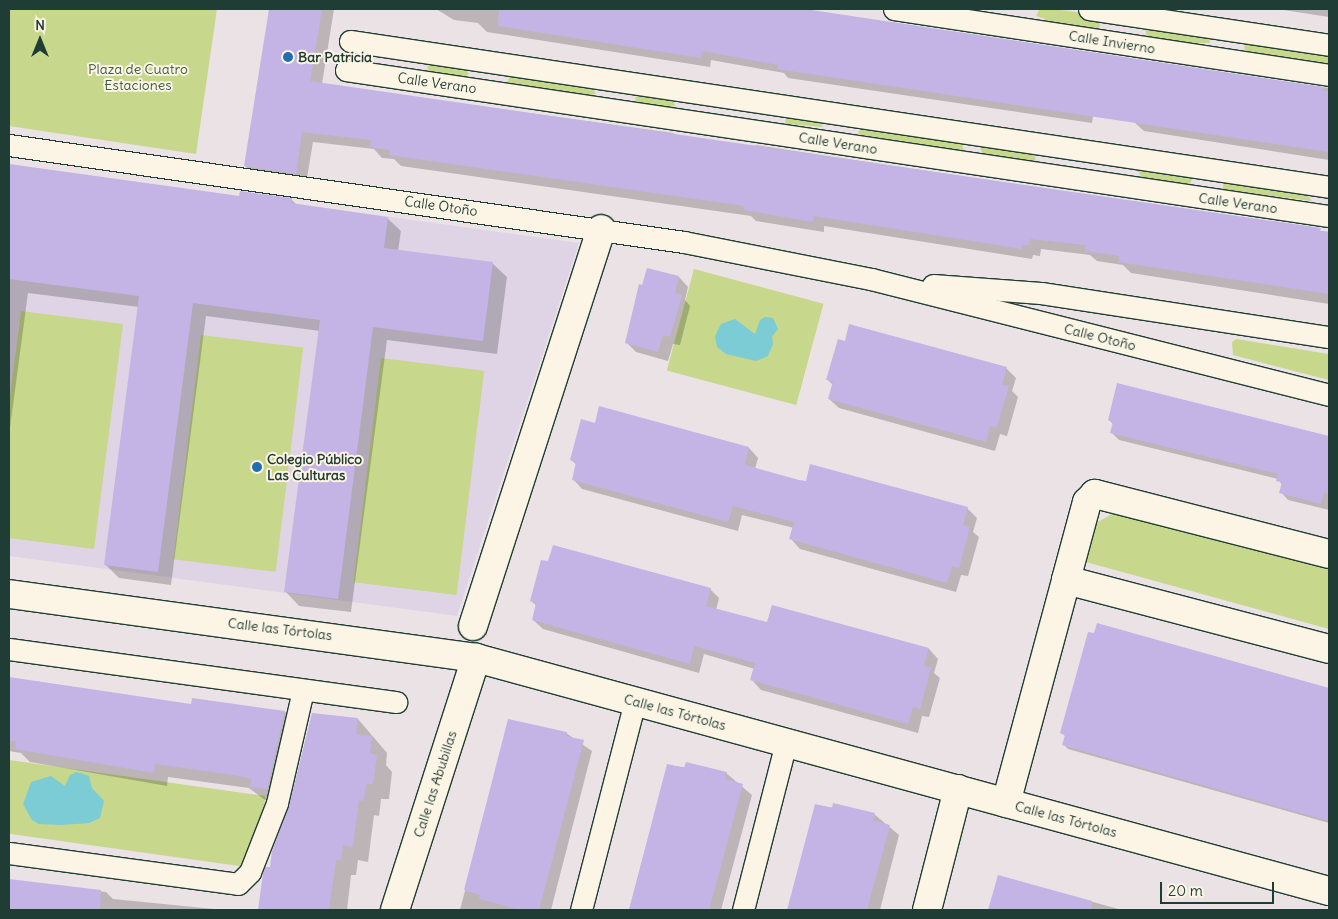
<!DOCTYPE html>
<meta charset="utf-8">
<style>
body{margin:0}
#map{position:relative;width:1338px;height:919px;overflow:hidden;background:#ebe2e5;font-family:Delius,sans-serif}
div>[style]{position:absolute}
.built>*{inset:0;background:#dfd4e5}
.green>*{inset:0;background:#c7d78b;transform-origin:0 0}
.water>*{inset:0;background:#7bccd5}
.shadow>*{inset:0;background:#0003}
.building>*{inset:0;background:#c4b4e5}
.roads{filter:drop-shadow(1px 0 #1f3d34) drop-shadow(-1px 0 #1f3d34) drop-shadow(0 1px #1f3d34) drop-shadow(0 -1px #1f3d34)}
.lane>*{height:21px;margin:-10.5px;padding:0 10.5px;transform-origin:10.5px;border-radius:10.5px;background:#fcf5e5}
.street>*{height:28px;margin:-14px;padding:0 14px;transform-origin:14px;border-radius:14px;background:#fcf5e5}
.dots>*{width:14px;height:14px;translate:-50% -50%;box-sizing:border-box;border:2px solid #fcf5e5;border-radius:50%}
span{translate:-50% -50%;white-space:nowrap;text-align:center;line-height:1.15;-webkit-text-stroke:4px #fcf5e5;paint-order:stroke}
.street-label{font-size:14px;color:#1f3d34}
.poi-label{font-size:14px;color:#1f3d34;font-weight:700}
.left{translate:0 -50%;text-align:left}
.park-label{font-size:14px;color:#415c45}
.frame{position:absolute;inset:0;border:10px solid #1f3d34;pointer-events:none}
.north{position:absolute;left:15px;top:15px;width:50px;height:50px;-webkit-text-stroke:4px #fcf5e5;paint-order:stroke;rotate:0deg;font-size:14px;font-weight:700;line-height:20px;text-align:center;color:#1f3d34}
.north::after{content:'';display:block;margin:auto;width:18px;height:22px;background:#1f3d34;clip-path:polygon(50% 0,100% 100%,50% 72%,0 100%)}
.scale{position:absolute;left:1160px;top:882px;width:114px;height:22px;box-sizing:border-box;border:2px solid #1f3d34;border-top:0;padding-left:6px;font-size:15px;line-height:18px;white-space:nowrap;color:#1f3d34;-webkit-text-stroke:4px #fcf5e5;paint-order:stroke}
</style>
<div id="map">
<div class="built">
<div style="clip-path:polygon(9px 164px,579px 243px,457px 616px,9px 556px)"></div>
</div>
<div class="green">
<div style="clip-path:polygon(9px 9px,217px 9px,196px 154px,9px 126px)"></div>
<div style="clip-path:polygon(1053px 9px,1098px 15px,1100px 26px,1091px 37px,1045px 23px,1045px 19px,1036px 16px,1039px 10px)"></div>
<div style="clip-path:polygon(1156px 20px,1208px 28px,1210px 43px,1147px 44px,1146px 30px)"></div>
<div style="clip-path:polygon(1248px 43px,1329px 55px,1329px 64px,1246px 52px,1244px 47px)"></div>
<div style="clip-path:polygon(430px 64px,466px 70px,469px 74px,464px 77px,429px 71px,427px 67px)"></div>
<div style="clip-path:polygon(509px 76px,592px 89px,596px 93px,590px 96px,508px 83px)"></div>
<div style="clip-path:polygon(639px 95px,673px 101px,675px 105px,671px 108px,637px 103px,635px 98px)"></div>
<div style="clip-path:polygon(786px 118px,820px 123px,823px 127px,785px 124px)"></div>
<div style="clip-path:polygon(861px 129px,911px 136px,917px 130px,961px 140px,964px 152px,909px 148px,909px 142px,860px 135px,858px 132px)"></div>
<div style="clip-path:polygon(985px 141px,1032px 149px,1036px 160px,1030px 170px,984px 158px,980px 147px)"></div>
<div style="clip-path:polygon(1137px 169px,1188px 172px,1192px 179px,1188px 190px,1142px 178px)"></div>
<div style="clip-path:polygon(1224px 183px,1308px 196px,1312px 201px,1222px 190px)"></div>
<div style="left:694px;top:269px;width:134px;height:105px;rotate:15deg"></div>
<div style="clip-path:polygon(21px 311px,123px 324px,94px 549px,9px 538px,9px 404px)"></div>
<div style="left:201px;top:335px;width:103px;height:226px;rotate:7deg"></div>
<div style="clip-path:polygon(1236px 339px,1329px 354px,1329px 380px,1233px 355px,1232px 342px)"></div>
<div style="left:381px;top:358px;width:104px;height:226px;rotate:7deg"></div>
<div style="clip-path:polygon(1114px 513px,1329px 567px,1329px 629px,1086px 562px,1096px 523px)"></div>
<div style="left:9px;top:760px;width:259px;height:73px;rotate:8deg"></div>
</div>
<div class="water">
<div style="clip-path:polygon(765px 317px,773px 318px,778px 329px,772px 337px,773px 344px,768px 356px,756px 361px,726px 354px,717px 347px,715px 336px,721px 324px,735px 319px,755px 334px,760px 320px)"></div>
<div style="clip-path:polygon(77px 772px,89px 776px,92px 788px,104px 801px,100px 818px,89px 823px,62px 825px,39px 824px,32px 820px,23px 804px,31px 782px,51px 776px,65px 786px,70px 775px)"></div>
</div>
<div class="shadow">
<div style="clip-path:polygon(270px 9px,334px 9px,322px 84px,673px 133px,677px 137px,754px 149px,755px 145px,1329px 232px,1329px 304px,1131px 273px,1123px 265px,1097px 261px,1090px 255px,1041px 249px,1040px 256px,1033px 255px,1032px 259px,824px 226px,824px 232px,756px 221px,751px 216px,401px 166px,394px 159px,382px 158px,374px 149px,313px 142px,306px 184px,256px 176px,245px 166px)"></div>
<div style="clip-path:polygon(436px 9px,800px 9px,1091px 55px,1101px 64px,1092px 123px,788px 78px,784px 73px,711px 60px,710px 67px,487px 32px,478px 23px,454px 20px)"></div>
<div style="clip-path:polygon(1277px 9px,1329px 9px,1329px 17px)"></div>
<div style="clip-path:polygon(1146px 63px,1329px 88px,1329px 160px,1144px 131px,1134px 122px)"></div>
<div style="clip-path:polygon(9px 165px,240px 197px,291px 199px,297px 205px,387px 218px,401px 231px,398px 251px,493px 264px,507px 277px,497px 354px,387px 340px,351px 612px,299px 606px,286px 592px,320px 331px,206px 316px,171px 585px,119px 578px,105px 564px,139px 307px,28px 293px,9px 435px)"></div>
<div style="clip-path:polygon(679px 277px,688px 287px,685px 300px,690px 306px,680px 345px,673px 344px,668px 361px,636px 352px,627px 343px,643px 286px)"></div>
<div style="clip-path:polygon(1006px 368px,1016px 378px,1012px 391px,1018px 397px,1007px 436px,1000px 434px,995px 451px,839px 408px,829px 399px,833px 385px,827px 379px)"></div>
<div style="clip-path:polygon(1118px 385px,1329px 437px,1329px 510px,1288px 500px,1281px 492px,1282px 485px,1278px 479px,1119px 440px,1112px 433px,1114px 425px,1109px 420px)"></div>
<div style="clip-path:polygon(596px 425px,749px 448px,758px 458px,755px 469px,799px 482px,967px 508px,977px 518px,973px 532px,979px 537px,968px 576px,961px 575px,956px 592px,800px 549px,791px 539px,794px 528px,742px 515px,738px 531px,582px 489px,573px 479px,577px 465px,571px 460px)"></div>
<div style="clip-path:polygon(710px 589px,719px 598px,716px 610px,768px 624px,929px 649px,938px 659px,934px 673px,940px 678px,929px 717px,922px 716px,918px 733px,761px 690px,752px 680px,755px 669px,704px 654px,699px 673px,543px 629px,533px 620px,537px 606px,531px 601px)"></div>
<div style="clip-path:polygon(1098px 624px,1329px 690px,1329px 823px,1068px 749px,1064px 745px,1066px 737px,1061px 732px)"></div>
<div style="clip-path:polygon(9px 679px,192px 705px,193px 699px,285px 712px,298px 726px,281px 802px,265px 800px,249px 788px,168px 777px,167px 786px,30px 762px,21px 753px,9px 751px)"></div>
<div style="clip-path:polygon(358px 719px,387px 753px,386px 765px,392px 772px,389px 799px,381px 799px,379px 816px,374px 815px,368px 862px,358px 860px,356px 875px,351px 875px,347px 910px,260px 910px,264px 873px,271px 869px)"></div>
<div style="clip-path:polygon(509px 721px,566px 733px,592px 751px,551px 910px,460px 910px)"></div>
<div style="clip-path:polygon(668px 765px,726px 773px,752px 795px,721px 910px,629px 910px)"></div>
<div style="clip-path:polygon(816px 805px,874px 814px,899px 835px,880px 910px,788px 910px)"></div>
<div style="clip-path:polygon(999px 876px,1122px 910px,990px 910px)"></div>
<div style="clip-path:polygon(11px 881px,106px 892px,113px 899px,224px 910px,9px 910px)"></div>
</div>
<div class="building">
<div style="clip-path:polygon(269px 9px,322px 9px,310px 81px,1321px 228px,1320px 231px,1329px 232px,1329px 294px,1118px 262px,1119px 256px,1085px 251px,1085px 245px,1030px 239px,1029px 245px,1022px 245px,1022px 249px,814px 216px,813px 222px,744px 210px,744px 206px,389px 155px,390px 150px,370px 147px,371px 140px,302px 132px,296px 174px,244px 166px)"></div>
<div style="clip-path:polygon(499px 9px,805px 9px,1324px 87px,1323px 91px,1329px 91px,1329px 152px,777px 69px,778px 65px,702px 51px,701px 58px,498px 26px)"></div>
<div style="clip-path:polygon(9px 164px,239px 196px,240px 191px,292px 198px,291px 203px,388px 217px,384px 248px,493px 262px,483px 341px,373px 327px,338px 599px,284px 592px,320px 320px,193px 303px,158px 572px,104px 565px,139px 296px,9px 279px)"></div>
<div style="clip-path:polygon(647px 268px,679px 276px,675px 293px,682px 295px,670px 337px,663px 335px,658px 352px,625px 343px,639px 284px,642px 285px)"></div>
<div style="clip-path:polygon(849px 324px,1007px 367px,1002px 385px,1009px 386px,997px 427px,990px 426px,986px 442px,828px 399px,833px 381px,826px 380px,838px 339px,845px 341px)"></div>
<div style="clip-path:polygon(1117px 383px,1329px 436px,1329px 494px,1324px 492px,1321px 504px,1279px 493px,1282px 482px,1276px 481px,1278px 474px,1110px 433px,1113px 422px,1108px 420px)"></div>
<div style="clip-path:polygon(599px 406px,749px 447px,745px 465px,799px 480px,806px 481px,810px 464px,968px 507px,963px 525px,970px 527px,959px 568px,952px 566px,947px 583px,789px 539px,794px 522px,733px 506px,728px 522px,572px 480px,576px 462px,570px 460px,581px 419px,595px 423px)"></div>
<div style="clip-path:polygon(553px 545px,711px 588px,706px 606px,767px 622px,772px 605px,929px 648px,924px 666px,931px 668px,920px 709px,913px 707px,908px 724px,750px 680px,755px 663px,694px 646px,690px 664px,532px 620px,536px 603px,530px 601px,541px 560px,548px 561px)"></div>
<div style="clip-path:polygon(1097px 623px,1329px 688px,1329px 821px,1062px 745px,1065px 735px,1060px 733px,1088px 632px,1094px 633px)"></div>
<div style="clip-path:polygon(9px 677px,191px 704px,192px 698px,285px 711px,267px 789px,250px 787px,252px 779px,234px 775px,155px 764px,154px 773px,15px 749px,16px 741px,9px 741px)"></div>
<div style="clip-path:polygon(312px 713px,358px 718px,356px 734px,372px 736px,370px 753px,377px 755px,373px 784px,366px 784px,364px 801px,359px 800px,353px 847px,343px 845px,341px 860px,336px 860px,329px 910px,258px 910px,263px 873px,265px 867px,270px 867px,272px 851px,289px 806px)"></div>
<div style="clip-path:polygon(508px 719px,567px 732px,566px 736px,584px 740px,539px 910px,521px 910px,479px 899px,480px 895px,464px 890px)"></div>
<div style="clip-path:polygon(686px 762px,727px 772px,725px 779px,743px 784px,709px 910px,629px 910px,667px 764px,684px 768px)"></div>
<div style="clip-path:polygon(833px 803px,875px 813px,873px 820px,890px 825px,867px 910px,787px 910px,815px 804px,832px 808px)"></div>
<div style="clip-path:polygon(998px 875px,1092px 901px,1091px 910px,988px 910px)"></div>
<div style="clip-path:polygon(9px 879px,101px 890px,100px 910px,9px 910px)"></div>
</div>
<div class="roads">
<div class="lane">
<div style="left:894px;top:9px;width:440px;rotate:8.6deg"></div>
<div style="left:1089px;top:9px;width:243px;rotate:8.5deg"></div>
<div style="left:350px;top:41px;width:990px;rotate:8.48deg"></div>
<div style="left:346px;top:70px;width:994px;rotate:8.45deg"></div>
<div style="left:9px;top:145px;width:682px;rotate:8.18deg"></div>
<div style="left:684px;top:242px;width:191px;rotate:11.2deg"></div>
<div style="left:871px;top:279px;width:472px;rotate:14.2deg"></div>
<div style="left:933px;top:285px;width:108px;rotate:4.2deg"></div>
<div style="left:1041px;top:293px;width:291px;rotate:8.7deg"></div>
<div style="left:9px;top:649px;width:391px;rotate:7.8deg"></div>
<div style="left:9px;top:853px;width:231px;rotate:7.7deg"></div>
<div style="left:238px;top:884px;width:17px;rotate:-45deg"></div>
<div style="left:250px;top:872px;width:74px;rotate:-68.6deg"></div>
<div style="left:277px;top:803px;width:116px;rotate:-77deg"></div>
<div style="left:581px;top:910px;width:216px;rotate:-75.5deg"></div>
<div style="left:743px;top:910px;width:172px;rotate:-75.6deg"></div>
</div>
<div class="street">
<div style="left:1329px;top:554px;width:242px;rotate:-165.6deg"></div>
<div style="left:1095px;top:494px;width:11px;rotate:135deg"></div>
<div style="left:1087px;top:502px;width:81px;rotate:105.1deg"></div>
<div style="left:1066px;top:580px;width:272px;rotate:14.7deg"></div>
<div style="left:9px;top:594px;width:471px;rotate:7.8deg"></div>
<div style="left:476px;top:658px;width:884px;rotate:15.28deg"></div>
<div style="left:473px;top:626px;width:417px;rotate:-72.1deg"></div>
<div style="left:1006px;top:803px;width:231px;rotate:-74.9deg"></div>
<div style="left:395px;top:910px;width:265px;rotate:-72.2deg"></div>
<div style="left:927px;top:910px;width:125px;rotate:-75.6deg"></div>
</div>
</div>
<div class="dots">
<div style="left:288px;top:57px;background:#1f6fb2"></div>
<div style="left:257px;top:467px;background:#1f6fb2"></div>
</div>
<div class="street-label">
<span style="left:1112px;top:42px;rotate:9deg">Calle Invierno</span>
<span style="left:437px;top:83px;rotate:8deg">Calle Verano</span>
<span style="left:838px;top:143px;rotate:9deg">Calle Verano</span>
<span style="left:1238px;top:203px;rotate:8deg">Calle Verano</span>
<span style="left:441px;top:206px;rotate:8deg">Calle Otoño</span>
<span style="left:1100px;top:337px;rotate:14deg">Calle Otoño</span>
<span style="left:280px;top:629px;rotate:7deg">Calle las Tórtolas</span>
<span style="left:675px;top:712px;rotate:15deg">Calle las Tórtolas</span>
<span style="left:435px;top:784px;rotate:-72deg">Calle las Abubillas</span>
<span style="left:1066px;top:819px;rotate:15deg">Calle las Tórtolas</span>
</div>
<div class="poi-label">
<span class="left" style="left:298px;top:57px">Bar Patricia</span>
<span class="left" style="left:267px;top:467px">Colegio Público<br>Las Culturas</span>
</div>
<div class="park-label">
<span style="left:138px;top:77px">Plaza de Cuatro<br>Estaciones</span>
</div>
<div class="frame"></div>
<div class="north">N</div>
<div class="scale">20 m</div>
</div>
